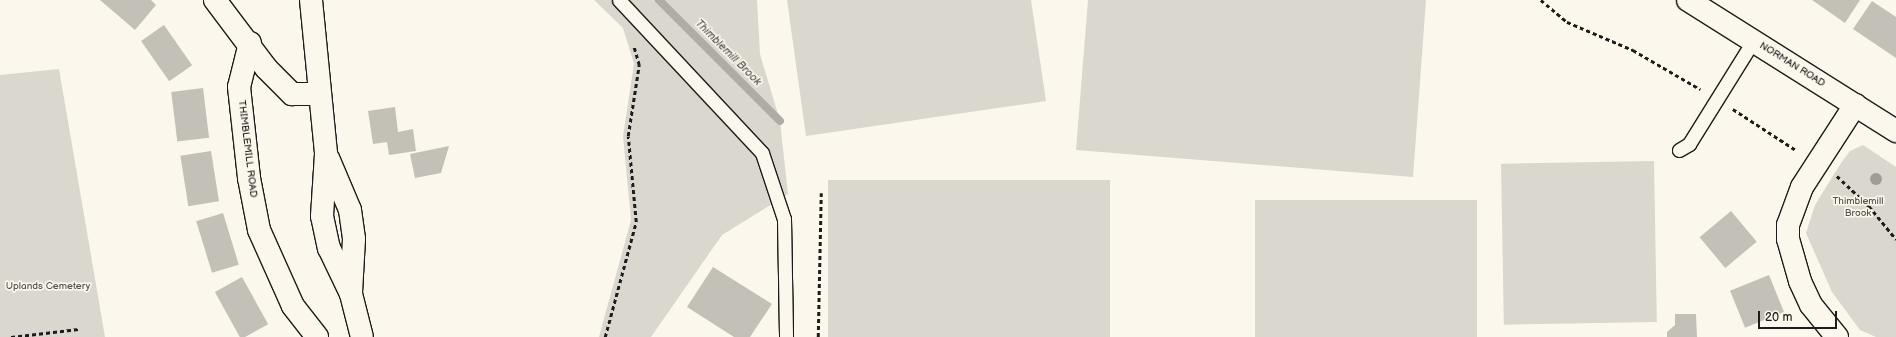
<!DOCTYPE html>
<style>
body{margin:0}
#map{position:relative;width:1896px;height:337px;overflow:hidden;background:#fbf7ec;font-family:"Balsamiq Sans",sans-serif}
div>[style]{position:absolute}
.green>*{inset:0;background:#dad7ce;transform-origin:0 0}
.stream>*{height:8px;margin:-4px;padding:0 4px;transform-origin:4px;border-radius:4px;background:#afaca5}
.building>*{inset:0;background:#c3c0b8;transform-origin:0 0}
.path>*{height:2.5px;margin-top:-1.25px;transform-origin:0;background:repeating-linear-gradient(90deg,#1c1c1c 0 4px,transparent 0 7px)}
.roads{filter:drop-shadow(1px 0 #1c1c1c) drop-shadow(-1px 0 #1c1c1c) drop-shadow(0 1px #1c1c1c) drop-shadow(0 -1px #1c1c1c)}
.service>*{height:13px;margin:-6.5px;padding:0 6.5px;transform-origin:6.5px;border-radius:6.5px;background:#fbf7ec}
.minor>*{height:22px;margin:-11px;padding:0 11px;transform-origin:11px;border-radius:11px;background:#fbf7ec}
.tertiary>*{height:22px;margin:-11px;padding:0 11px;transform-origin:11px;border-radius:11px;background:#fbf7ec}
.secondary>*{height:22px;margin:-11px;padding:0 11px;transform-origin:11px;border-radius:11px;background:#fbf7ec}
.trees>*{width:12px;height:12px;margin:-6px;border-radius:50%;background:#a09d97}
span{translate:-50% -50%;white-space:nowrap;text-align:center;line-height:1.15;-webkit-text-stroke:3.5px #fbf7ec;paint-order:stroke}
.street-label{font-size:10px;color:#1c1c1c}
.park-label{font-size:10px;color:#555451}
.water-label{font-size:11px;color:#575653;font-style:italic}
.scale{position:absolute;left:1758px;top:311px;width:79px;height:18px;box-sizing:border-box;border:2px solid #1c1c1c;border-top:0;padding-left:5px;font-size:12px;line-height:14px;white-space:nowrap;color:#1c1c1c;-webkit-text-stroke:3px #fbf7ec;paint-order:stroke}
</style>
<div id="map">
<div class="green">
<div style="clip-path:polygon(594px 0,757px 0,760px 54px,780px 121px,788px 194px,722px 235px,651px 337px,599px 337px,631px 220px,623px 136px,634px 64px,623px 28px)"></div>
<div style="clip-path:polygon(787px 0,1031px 0,1046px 101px,806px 136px)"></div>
<div style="clip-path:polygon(1088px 0,1426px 0,1413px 177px,1076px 150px)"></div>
<div style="clip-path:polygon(59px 69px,105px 337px,0 337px,0 75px)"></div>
<div style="clip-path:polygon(1863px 145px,1896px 167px,1896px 337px,1876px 337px,1860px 330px,1832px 292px,1806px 233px,1815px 205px,1841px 163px,1850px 151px)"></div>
<div style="left:1654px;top:161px;width:161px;height:153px;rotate:89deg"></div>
<div style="left:1110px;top:180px;width:157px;height:282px;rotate:90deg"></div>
<div style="left:1477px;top:200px;width:137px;height:222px;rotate:90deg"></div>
</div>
<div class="stream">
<div style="left:659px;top:0;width:171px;rotate:45deg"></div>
</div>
<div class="building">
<div style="clip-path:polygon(100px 0,151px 0,156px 5px,135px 30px)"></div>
<div style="clip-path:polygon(1812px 0,1860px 0,1845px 23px)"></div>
<div style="clip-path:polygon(1872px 1px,1896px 17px,1896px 58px,1853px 29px)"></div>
<div style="left:164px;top:25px;width:49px;height:28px;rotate:55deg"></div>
<div style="left:203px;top:88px;width:50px;height:32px;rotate:83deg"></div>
<div style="clip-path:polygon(395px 107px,398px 132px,413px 129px,416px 151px,389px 155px,387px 142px,373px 144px,368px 111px)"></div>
<div style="clip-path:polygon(449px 146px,441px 173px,415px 178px,410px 154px)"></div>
<div style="left:211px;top:151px;width:51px;height:31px;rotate:81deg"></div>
<div style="left:1731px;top:211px;width:40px;height:41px;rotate:50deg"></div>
<div style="left:223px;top:213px;width:54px;height:28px;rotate:73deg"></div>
<div style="clip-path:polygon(713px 267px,772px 304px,750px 337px,734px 337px,687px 307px)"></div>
<div style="left:1769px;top:275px;width:40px;height:42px;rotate:68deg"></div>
<div style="left:242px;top:277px;width:54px;height:31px;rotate:61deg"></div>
<div style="clip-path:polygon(1675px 314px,1696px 314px,1697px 337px,1667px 337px,1667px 332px,1675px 325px)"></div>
</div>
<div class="path">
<div style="left:1541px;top:0;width:34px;rotate:40deg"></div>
<div style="left:1567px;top:22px;width:72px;rotate:23deg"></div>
<div style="left:1633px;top:50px;width:78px;rotate:30.2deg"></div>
<div style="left:1733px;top:109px;width:75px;rotate:33.1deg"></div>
<div style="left:1837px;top:176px;width:44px;rotate:43.2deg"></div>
<div style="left:1869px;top:206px;width:43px;rotate:50.7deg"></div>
<div style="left:11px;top:337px;width:68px;rotate:-6.7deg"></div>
<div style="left:605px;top:337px;width:119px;rotate:-74.9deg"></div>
<div style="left:636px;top:222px;width:86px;rotate:-95.3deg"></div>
<div style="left:628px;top:136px;width:72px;rotate:-81.2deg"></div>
<div style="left:639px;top:65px;width:19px;rotate:-106deg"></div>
<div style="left:818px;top:337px;width:144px;rotate:-88.8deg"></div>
</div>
<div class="roads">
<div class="service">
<div style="left:619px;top:0;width:209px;rotate:46.9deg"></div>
<div style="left:762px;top:153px;width:70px;rotate:71.6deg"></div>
<div style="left:784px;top:219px;width:118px;rotate:89deg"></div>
<div style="left:1679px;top:150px;width:12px;rotate:-31deg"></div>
<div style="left:1689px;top:144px;width:121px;rotate:-58.1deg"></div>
</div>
<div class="minor">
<div style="left:215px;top:0;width:85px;rotate:53.1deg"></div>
<div style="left:266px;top:68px;width:37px;rotate:45deg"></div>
<div style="left:292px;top:94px;width:26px"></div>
<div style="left:250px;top:43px;width:45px;rotate:104deg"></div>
<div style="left:239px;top:87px;width:92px;rotate:83.7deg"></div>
<div style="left:249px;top:178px;width:53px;rotate:79.1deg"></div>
<div style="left:259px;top:230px;width:83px;rotate:65.9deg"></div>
<div style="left:293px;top:306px;width:39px;rotate:52deg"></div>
<div style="left:1837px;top:337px;width:41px;rotate:-129.1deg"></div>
<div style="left:1811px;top:305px;width:26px;rotate:-115deg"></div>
<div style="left:1800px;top:281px;width:44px;rotate:-105.9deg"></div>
<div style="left:1788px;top:239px;width:14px;rotate:-90deg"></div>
<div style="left:1788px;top:225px;width:40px;rotate:-69.8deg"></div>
<div style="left:1802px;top:187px;width:98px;rotate:-57.1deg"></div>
</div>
<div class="tertiary">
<div style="left:1688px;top:0;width:246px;rotate:32.2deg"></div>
</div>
<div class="secondary">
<div style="left:311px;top:0;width:155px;rotate:84.4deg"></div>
<div style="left:326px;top:154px;width:62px;rotate:93.7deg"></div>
<div style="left:322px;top:216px;width:33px;rotate:78deg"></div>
<div style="left:329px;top:248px;width:51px;rotate:64.4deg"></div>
<div style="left:351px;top:294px;width:44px;rotate:75.7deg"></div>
<div style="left:328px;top:158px;width:56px;rotate:67.1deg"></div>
<div style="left:350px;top:210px;width:29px;rotate:82deg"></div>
<div style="left:354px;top:239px;width:54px;rotate:93.2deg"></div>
</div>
</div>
<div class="trees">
<div style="left:1876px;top:179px"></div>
</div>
<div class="street-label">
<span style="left:1792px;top:65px;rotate:32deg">NORMAN ROAD</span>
<span style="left:247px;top:149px;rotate:83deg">THIMBLEMILL ROAD</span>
</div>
<div class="park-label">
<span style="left:1858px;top:207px">Thimblemill<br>Brook</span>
<span style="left:48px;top:287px">Uplands Cemetery</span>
</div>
<div class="water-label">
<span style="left:728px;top:53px;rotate:45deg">Thimblemill Brook</span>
</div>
<div class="scale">20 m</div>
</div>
